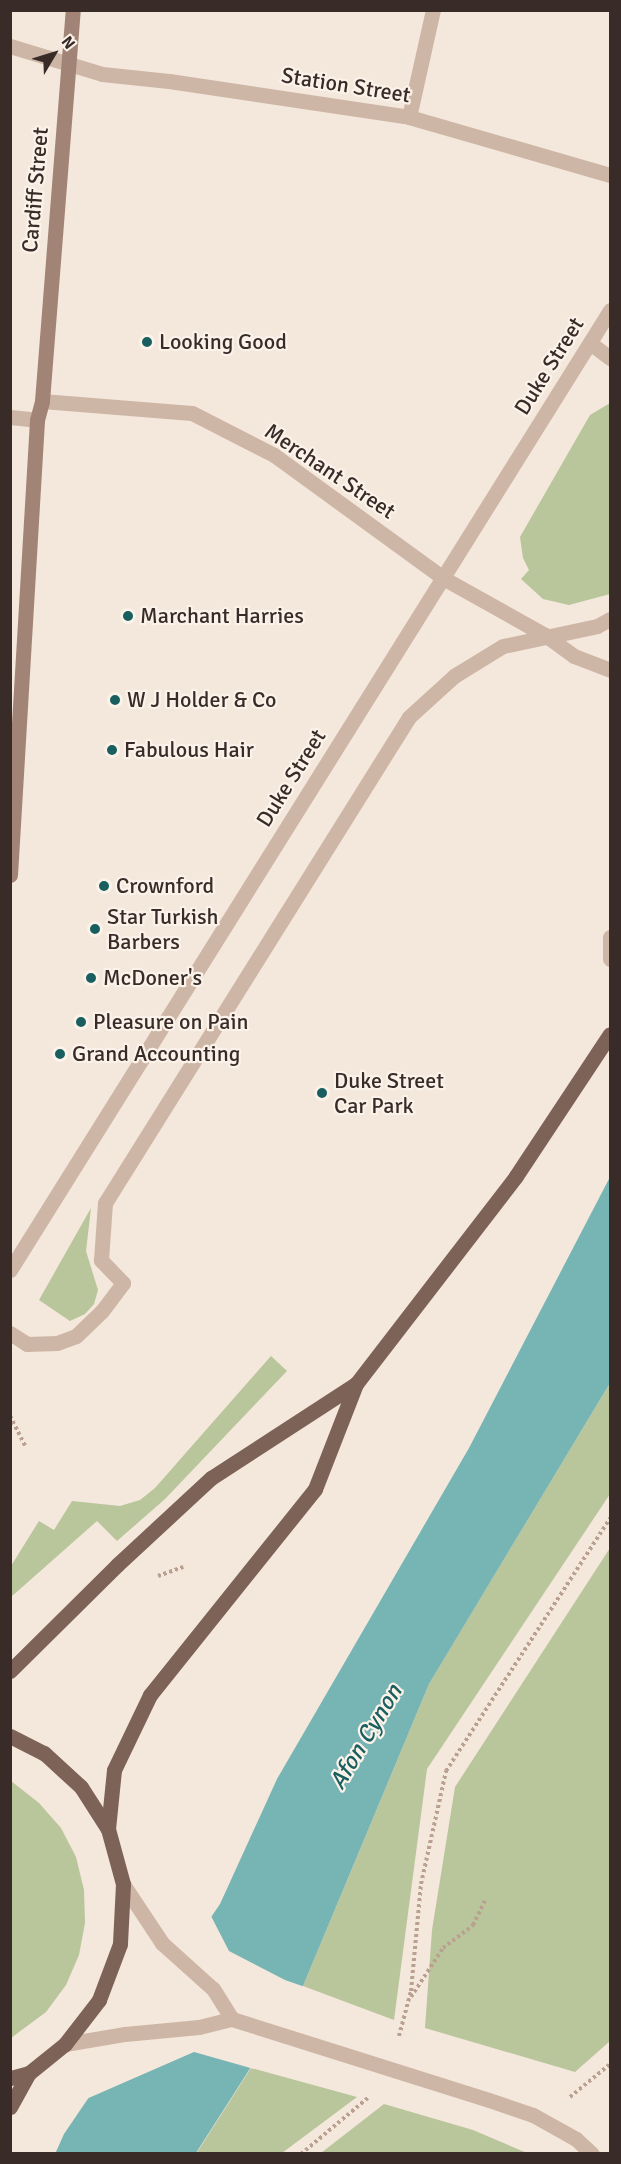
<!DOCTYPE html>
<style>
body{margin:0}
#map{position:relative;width:621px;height:2164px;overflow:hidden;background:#f4e7db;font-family:Signika,sans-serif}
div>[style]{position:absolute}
.green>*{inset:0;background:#b9c59a}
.water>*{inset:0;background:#77b5b4}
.pier>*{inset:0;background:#f4e7db}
.path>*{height:4px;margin-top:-2px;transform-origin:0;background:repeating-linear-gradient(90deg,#baa090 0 3px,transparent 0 6px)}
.service>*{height:15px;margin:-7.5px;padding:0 7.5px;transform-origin:7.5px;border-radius:7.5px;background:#ceb6a6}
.minor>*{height:15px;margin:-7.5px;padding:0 7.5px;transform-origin:7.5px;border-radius:7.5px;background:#ceb6a6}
.secondary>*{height:15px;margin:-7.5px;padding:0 7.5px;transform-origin:7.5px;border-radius:7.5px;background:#a28477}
.primary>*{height:15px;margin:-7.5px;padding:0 7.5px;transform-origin:7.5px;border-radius:7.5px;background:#7d6257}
.service-bridge>*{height:15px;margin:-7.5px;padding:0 7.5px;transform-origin:7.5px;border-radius:7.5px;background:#ceb6a6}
.dots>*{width:16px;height:16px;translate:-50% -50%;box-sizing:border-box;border:3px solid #fbf2e9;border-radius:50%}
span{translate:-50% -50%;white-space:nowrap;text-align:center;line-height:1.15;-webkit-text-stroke:4.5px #fbf2e9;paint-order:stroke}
.street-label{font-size:22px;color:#392c28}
.poi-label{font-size:22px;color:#392c28}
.left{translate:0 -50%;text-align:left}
.water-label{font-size:24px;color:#195f5f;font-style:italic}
.frame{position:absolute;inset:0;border:12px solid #392c28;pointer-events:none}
.north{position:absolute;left:24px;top:24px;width:60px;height:60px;-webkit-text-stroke:4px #fbf2e9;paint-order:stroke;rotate:52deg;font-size:16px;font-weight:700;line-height:24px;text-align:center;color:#392c28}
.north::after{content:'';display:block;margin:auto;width:21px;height:27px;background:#392c28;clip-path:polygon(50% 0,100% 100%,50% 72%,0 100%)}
</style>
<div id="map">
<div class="green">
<div style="clip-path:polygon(610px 403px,610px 594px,569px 605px,543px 599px,521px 579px,529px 570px,523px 558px,520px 537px,590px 415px)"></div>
<div style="clip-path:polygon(91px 1208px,86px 1251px,98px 1290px,94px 1304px,85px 1314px,70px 1321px,39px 1300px)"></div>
<div style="clip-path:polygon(271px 1356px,287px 1371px,165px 1499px,117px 1541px,97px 1521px,11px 1597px,11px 1566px,39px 1521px,54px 1530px,72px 1501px,120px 1506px,140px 1500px,155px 1488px)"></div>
<div style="clip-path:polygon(610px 1383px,610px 1494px,427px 1769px,394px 2020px,303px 1986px,429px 1684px)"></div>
<div style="clip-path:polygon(610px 1548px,610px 2041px,575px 2072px,425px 2028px,432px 1930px,455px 1787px)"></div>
<div style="clip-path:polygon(11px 1781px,39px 1803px,61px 1828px,76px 1857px,84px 1890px,85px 1923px,79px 1955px,66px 1985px,46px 2012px,11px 2038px)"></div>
<div style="clip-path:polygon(251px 2068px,357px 2097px,282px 2153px,196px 2154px)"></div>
<div style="clip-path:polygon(384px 2104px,473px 2130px,527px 2153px,321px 2153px)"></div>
</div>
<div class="water">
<div style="clip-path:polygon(610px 1177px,610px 1383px,429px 1684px,303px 1986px,196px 2153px,55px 2154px,64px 2134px,220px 1904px,277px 1779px,469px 1448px)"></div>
</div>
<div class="pier">
<div style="clip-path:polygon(210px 1914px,229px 1951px,285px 1980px,305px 1987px,254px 2069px,194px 2052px,84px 2100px)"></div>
</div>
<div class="path">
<div style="left:10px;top:1416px;width:34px;rotate:63deg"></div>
<div style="left:158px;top:1576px;width:27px;rotate:-20deg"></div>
<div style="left:411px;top:1997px;width:59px;rotate:-56.9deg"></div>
<div style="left:443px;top:1948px;width:38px;rotate:-37deg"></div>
<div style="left:473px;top:1925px;width:28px;rotate:-64deg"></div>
<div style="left:399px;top:2036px;width:47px;rotate:-75.1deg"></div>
<div style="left:411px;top:1991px;width:107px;rotate:-84.7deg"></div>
<div style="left:421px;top:1884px;width:116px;rotate:-77.5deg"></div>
<div style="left:446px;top:1771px;width:302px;rotate:-57deg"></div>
<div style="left:570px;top:2097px;width:52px;rotate:-39.5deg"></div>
<div style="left:301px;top:2154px;width:89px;rotate:-40deg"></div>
</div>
<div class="service">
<div style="left:409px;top:117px;width:110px;rotate:-77.4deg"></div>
<div style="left:590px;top:343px;width:25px;rotate:37deg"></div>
<div style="left:10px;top:417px;width:27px;rotate:6deg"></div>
<div style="left:443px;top:578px;width:117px;rotate:29.2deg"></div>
<div style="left:545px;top:635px;width:36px;rotate:36deg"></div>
<div style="left:574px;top:656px;width:39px;rotate:21deg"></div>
<div style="left:610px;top:937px;width:22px;rotate:90deg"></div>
<div style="left:10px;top:1333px;width:20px;rotate:33deg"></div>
<div style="left:27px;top:1344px;width:30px;rotate:-2deg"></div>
<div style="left:57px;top:1343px;width:20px;rotate:-20deg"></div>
<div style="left:76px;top:1336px;width:36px;rotate:-44deg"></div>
<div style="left:102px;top:1311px;width:35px;rotate:-53deg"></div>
<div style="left:123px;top:1283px;width:32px;rotate:-134deg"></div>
<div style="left:101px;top:1260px;width:57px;rotate:-86deg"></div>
<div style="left:105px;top:1203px;width:573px;rotate:-57.97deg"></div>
<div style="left:409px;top:717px;width:61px;rotate:-42.3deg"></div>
<div style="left:454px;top:676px;width:57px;rotate:-31.5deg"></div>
<div style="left:503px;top:646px;width:96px;rotate:-12deg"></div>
<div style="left:597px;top:626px;width:15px;rotate:-28deg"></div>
<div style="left:65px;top:2044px;width:61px;rotate:-9.5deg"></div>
<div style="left:125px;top:2034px;width:74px;rotate:-5.4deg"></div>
<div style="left:199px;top:2027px;width:34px;rotate:-14deg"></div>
<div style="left:232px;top:2019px;width:36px;rotate:-122deg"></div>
<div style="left:213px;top:1989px;width:69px;rotate:-138deg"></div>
<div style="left:162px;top:1943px;width:71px;rotate:-123.5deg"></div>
<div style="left:489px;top:2100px;width:46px;rotate:18.8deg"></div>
<div style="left:533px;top:2115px;width:49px;rotate:29.2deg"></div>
<div style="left:576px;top:2139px;width:22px;rotate:43deg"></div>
</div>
<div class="minor">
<div style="left:10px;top:46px;width:96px;rotate:16.9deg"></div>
<div style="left:102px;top:74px;width:67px;rotate:6deg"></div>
<div style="left:169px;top:81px;width:243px;rotate:8.5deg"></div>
<div style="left:409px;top:117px;width:209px;rotate:16.1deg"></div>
<div style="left:42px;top:401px;width:150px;rotate:4.6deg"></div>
<div style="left:192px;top:413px;width:92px;rotate:27.1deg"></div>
<div style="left:274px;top:455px;width:209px;rotate:36deg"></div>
<div style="left:10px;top:1270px;width:1132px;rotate:-57.99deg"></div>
</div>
<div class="secondary">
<div style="left:10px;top:875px;width:456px;rotate:-86.6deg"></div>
<div style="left:37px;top:420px;width:20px;rotate:-75deg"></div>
<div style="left:42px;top:401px;width:392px;rotate:-85.5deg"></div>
</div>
<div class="primary">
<div style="left:10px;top:1671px;width:151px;rotate:-44.7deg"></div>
<div style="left:117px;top:1565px;width:128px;rotate:-42.8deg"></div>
<div style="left:211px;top:1478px;width:173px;rotate:-33deg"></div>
<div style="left:10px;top:1736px;width:38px;rotate:27deg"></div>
<div style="left:44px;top:1753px;width:50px;rotate:42.6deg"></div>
<div style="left:81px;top:1787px;width:50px;rotate:57.3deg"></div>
<div style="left:108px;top:1829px;width:57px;rotate:74.7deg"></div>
<div style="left:123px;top:1884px;width:60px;rotate:92.9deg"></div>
<div style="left:120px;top:1944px;width:60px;rotate:110.6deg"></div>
<div style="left:99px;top:2000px;width:56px;rotate:127.7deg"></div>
<div style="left:65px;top:2044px;width:46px;rotate:141.1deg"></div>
<div style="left:29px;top:2073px;width:20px;rotate:165deg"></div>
<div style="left:108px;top:1829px;width:59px;rotate:-84.2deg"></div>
<div style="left:114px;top:1770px;width:83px;rotate:-64.4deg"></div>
<div style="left:150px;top:1695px;width:264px;rotate:-51.3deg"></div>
<div style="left:315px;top:1489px;width:113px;rotate:-68.7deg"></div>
<div style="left:356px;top:1384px;width:262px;rotate:-52.4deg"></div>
<div style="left:516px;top:1176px;width:170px;rotate:-56.5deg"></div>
<div style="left:10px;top:2107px;width:39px;rotate:-61deg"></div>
</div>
<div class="service-bridge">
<div style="left:232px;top:2019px;width:269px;rotate:17.5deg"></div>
</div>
<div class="dots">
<div style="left:147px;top:342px;background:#195f5f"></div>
<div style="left:128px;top:616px;background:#195f5f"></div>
<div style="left:115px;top:700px;background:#195f5f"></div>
<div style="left:112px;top:750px;background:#195f5f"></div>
<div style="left:104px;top:886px;background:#195f5f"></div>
<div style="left:95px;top:929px;background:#195f5f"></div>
<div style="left:91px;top:978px;background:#195f5f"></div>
<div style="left:81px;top:1022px;background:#195f5f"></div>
<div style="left:60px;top:1054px;background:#195f5f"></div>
<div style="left:322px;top:1093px;background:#195f5f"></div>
</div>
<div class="street-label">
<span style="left:346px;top:85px;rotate:9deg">Station Street</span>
<span style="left:35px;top:190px;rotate:-85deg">Cardiff Street</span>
<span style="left:549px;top:366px;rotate:-58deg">Duke Street</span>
<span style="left:330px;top:471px;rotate:34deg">Merchant Street</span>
<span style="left:291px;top:778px;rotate:-58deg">Duke Street</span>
</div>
<div class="poi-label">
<span class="left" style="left:159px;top:342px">Looking Good</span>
<span class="left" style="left:140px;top:616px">Marchant Harries</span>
<span class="left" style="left:127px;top:700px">W J Holder &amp; Co</span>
<span class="left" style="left:124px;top:750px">Fabulous Hair</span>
<span class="left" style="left:116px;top:886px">Crownford</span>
<span class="left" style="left:107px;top:929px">Star Turkish<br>Barbers</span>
<span class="left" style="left:103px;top:978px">McDoner's</span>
<span class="left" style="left:93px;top:1022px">Pleasure on Pain</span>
<span class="left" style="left:72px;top:1054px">Grand Accounting</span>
<span class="left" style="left:334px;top:1093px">Duke Street<br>Car Park</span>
</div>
<div class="water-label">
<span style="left:366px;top:1737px;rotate:-59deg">Afon Cynon</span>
</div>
<div class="frame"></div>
<div class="north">N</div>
</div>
